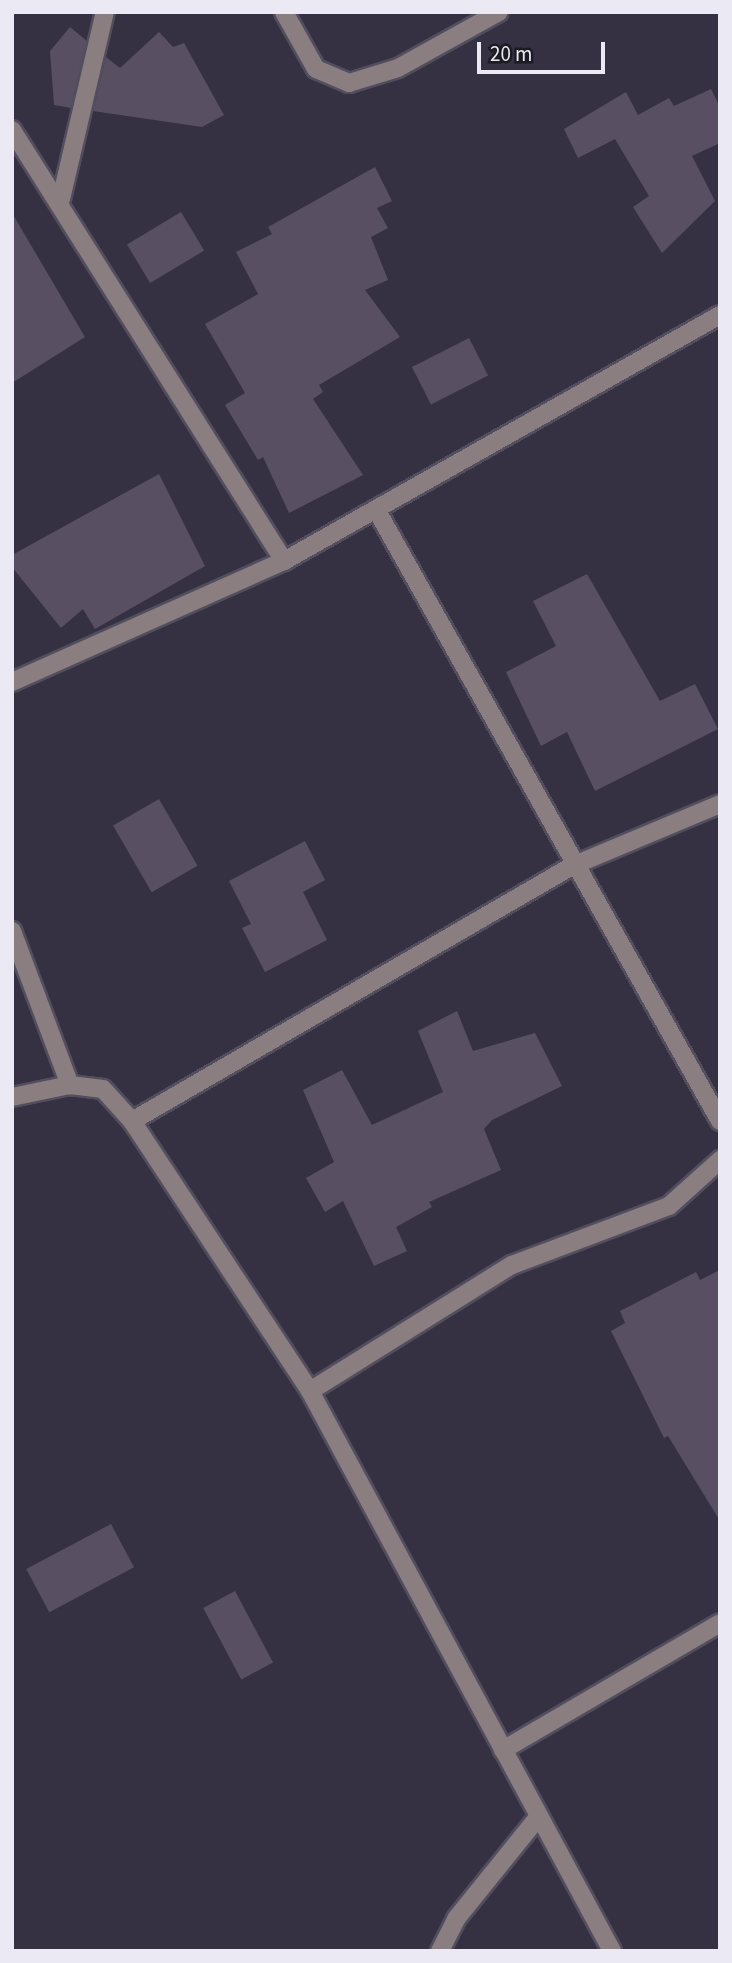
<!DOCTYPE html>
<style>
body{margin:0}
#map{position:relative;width:732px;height:1963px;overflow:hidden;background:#353042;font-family:"Source Sans 3",sans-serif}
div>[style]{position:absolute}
.building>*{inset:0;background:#585062;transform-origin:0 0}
.roads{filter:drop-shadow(2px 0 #524e5e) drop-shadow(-2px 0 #524e5e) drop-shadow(0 2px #524e5e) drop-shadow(0 -2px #524e5e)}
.minor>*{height:18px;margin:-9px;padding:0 9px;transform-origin:9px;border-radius:9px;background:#8a7e80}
span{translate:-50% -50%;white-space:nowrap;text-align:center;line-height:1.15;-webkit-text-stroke:7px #1c1a22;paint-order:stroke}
.frame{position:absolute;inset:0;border:14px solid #ebe9f4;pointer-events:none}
.scale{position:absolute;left:477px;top:42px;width:128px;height:32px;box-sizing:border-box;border:4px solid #ebe9f4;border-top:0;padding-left:9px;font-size:21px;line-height:24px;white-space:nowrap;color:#ebe9f4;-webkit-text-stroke:5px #1c1a22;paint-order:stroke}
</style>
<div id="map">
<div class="building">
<div style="clip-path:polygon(70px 27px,87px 41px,71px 108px,54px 105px,50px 51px)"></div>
<div style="clip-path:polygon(159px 32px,173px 47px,184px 43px,224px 115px,202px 127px,93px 111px,106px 57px,120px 68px)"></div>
<div style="clip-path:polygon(711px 89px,720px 107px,720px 143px,692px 156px,715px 201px,662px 253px,633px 207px,649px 196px,615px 139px,578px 158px,564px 129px,626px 92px,638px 115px,669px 98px,674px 106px)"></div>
<div style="clip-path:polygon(375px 167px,392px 201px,377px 208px,388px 228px,371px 237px,388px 280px,365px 290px,400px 337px,319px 385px,323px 392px,313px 399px,363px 475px,289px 513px,263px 457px,258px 460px,225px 405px,245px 393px,205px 324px,258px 294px,236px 252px,272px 234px,268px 227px)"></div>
<div style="left:181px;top:212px;width:45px;height:63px;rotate:59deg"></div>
<div style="clip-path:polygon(12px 213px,85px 337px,12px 383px)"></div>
<div style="left:469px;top:338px;width:42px;height:64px;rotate:63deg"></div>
<div style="clip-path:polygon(159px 474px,205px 566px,95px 629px,83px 609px,61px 628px,12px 567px,12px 555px)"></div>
<div style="clip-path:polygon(587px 574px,660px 701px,695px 684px,718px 729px,595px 791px,567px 732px,541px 746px,506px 672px,556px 646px,533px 601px)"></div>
<div style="left:159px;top:799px;width:77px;height:53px;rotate:60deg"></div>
<div style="clip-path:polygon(305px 841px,325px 880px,303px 892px,327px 940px,265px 972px,242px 928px,251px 924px,229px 881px)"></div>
<div style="clip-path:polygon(457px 1011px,473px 1051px,535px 1033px,562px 1086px,492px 1120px,484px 1129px,501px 1170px,429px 1202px,432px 1207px,396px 1227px,407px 1251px,374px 1266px,343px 1201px,325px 1212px,306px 1178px,334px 1162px,303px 1090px,342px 1070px,372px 1125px,443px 1092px,418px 1031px)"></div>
<div style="clip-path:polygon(720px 1270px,720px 1521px,668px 1436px,664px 1438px,611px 1331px,625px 1323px,620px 1311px,696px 1272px,700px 1280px)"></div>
<div style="left:111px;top:1524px;width:49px;height:96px;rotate:62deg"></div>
<div style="left:235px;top:1591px;width:81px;height:36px;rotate:62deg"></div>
</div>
<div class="roads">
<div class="minor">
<div style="left:284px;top:12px;width:65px;rotate:60.7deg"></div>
<div style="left:316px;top:69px;width:36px;rotate:23deg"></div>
<div style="left:349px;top:83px;width:51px;rotate:-17deg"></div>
<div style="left:398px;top:68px;width:115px;rotate:-29deg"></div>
<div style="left:12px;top:130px;width:510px;rotate:57.74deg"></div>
<div style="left:61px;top:199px;width:192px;rotate:-76.8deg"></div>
<div style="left:376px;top:509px;width:702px;rotate:60.66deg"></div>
<div style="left:12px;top:682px;width:298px;rotate:-24deg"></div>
<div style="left:284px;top:561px;width:501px;rotate:-29.43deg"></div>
<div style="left:12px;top:931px;width:165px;rotate:69.4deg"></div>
<div style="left:70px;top:1085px;width:33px;rotate:7deg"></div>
<div style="left:103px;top:1089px;width:43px;rotate:47.8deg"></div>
<div style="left:132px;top:1121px;width:323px;rotate:56.6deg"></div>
<div style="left:310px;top:1391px;width:636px;rotate:61.66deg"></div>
<div style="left:12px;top:1097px;width:59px;rotate:-11.7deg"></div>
<div style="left:132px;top:1121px;width:509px;rotate:-30.09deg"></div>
<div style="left:572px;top:866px;width:160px;rotate:-22.7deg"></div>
<div style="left:310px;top:1391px;width:238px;rotate:-32deg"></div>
<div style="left:512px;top:1265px;width:168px;rotate:-20.6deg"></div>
<div style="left:669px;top:1206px;width:69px;rotate:-42deg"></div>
<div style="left:503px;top:1750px;width:251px;rotate:-30.3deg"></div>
<div style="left:440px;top:1951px;width:36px;rotate:-63deg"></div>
<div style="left:456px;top:1919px;width:132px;rotate:-51.1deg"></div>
</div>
</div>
<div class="frame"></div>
<div class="scale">20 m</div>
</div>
